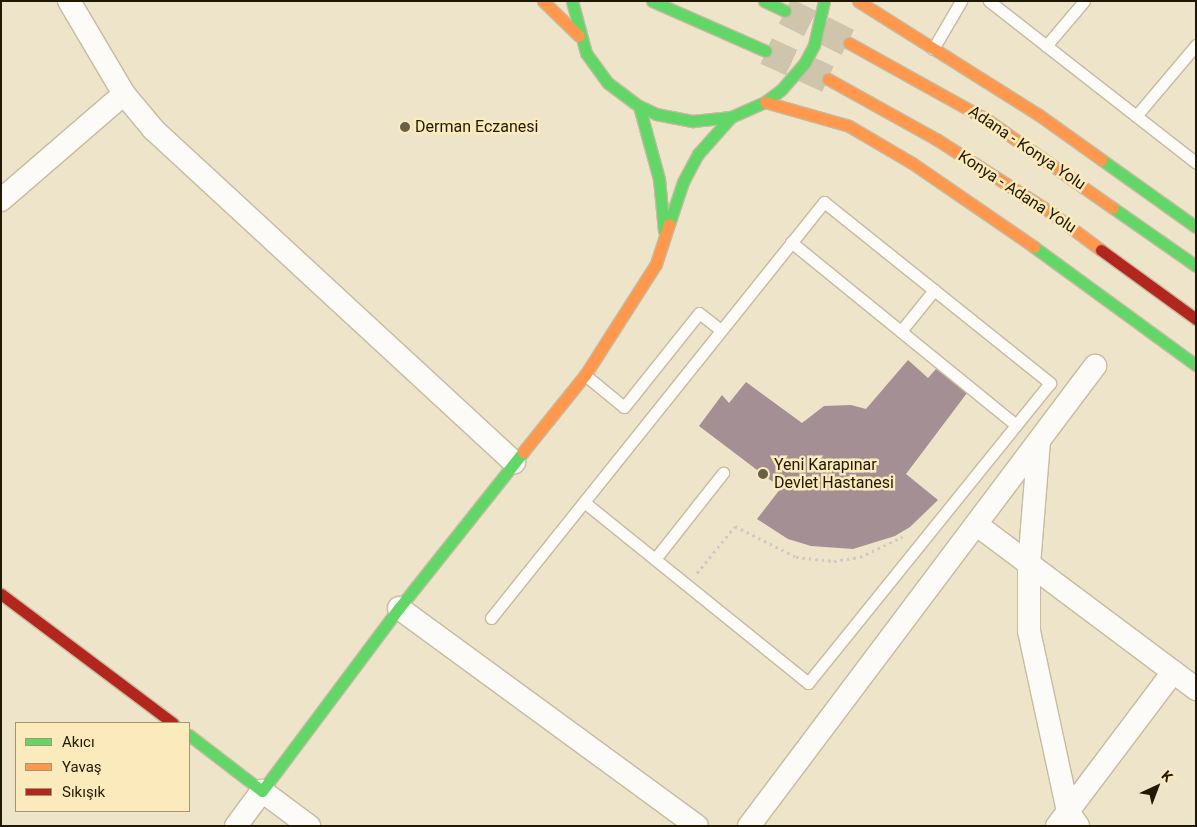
<!DOCTYPE html>
<meta charset="utf-8">
<style>
body{margin:0}
#map{position:relative;width:1197px;height:827px;overflow:hidden;background:#ede4ca;font-family:Roboto,sans-serif}
div>[style]{position:absolute}
.building>*{inset:0;background:#a48f94}
.highway-tunnel>*{height:28px;margin-top:-14px;transform-origin:0;background:repeating-linear-gradient(90deg,#cec5ac 0 28px,transparent 0 42px)}
.path>*{height:3px;margin-top:-1.5px;transform-origin:0;background:repeating-linear-gradient(90deg,#cecac3 0 2.5px,transparent 0 6.5px)}
.roads{filter:drop-shadow(1px 0 #c5bba1) drop-shadow(-1px 0 #c5bba1) drop-shadow(0 1px #c5bba1) drop-shadow(0 -1px #c5bba1)}
.lane>*{height:11px;margin:-5.5px;padding:0 5.5px;transform-origin:5.5px;border-radius:5.5px;background:#fcfbf7}
.street>*{height:22px;margin:-11px;padding:0 11px;transform-origin:11px;border-radius:11px;background:#fcfbf7}
.fast>*{height:11px;margin:-5.5px;padding:0 5.5px;transform-origin:5.5px;border-radius:5.5px;background:#63d668}
.slow>*{height:11px;margin:-5.5px;padding:0 5.5px;transform-origin:5.5px;border-radius:5.5px;background:#ff974d}
.jam>*{height:11px;margin:-5.5px;padding:0 5.5px;transform-origin:5.5px;border-radius:5.5px;background:#b3261e}
.dots>*{width:14px;height:14px;translate:-50% -50%;box-sizing:border-box;border:2px solid #fbeabc;border-radius:50%}
span{translate:-50% -50%;white-space:nowrap;text-align:center;line-height:1.15;-webkit-text-stroke:5px #fbeabc;paint-order:stroke}
.poi-label{font-size:16px;color:#211801}
.left{translate:0 -50%;text-align:left}
.street-label{font-size:16px;color:#211801}
.frame{position:absolute;inset:0;border:2px solid #211801;pointer-events:none}
.legend{position:absolute;left:15px;top:722px;width:175px;height:90px;box-sizing:border-box;background:#fbeabc;border:1px solid #a49671;margin:0;padding:6px 9px;list-style:none;font-size:15px;color:#211801}
.legend li{display:flex;align-items:center;gap:10px;height:25px}
.legend b{width:25px;border:1px solid #a49671}
.north{position:absolute;left:1132px;top:762px;width:50px;height:50px;-webkit-text-stroke:4px #fbeabc;paint-order:stroke;rotate:43deg;font-size:14px;font-weight:700;line-height:20px;text-align:center;color:#211801}
.north::after{content:'';display:block;margin:auto;width:18px;height:22px;background:#211801;clip-path:polygon(50% 0,100% 100%,50% 72%,0 100%)}
</style>
<div id="map">
<div class="building">
<div style="clip-path:polygon(908px 360px,928px 378px,936px 369px,967px 393px,906px 474px,938px 500px,910px 527px,895px 536px,853px 549px,811px 546px,788px 539px,757px 519px,781px 488px,699px 426px,722px 395px,729px 403px,746px 382px,802px 423px,824px 406px,851px 405px,866px 409px)"></div>
</div>
<div class="highway-tunnel">
<div style="left:785px;top:11px;width:72px;rotate:26.6deg"></div>
<div style="left:766px;top:51px;width:68px;rotate:24.3deg"></div>
</div>
<div class="path">
<div style="left:697px;top:573px;width:60px;rotate:-51deg"></div>
<div style="left:735px;top:526px;width:68px;rotate:26.9deg"></div>
<div style="left:796px;top:557px;width:38px;rotate:6deg"></div>
<div style="left:834px;top:561px;width:26px;rotate:-9deg"></div>
<div style="left:860px;top:557px;width:47px;rotate:-25.5deg"></div>
</div>
<div class="roads">
<div class="lane">
<div style="left:989px;top:1px;width:263px;rotate:38deg"></div>
<div style="left:1046px;top:46px;width:59px;rotate:-49.8deg"></div>
<div style="left:933px;top:49px;width:56px;rotate:-59.7deg"></div>
<div style="left:1136px;top:116px;width:93px;rotate:-49.8deg"></div>
<div style="left:934px;top:290px;width:149px;rotate:38.7deg"></div>
<div style="left:1050px;top:383px;width:54px;rotate:129deg"></div>
<div style="left:585px;top:375px;width:50px;rotate:39.4deg"></div>
<div style="left:624px;top:407px;width:120px;rotate:-51.4deg"></div>
<div style="left:699px;top:313px;width:28px;rotate:38deg"></div>
<div style="left:584px;top:502px;width:288px;rotate:38.9deg"></div>
<div style="left:808px;top:683px;width:331px;rotate:-51.1deg"></div>
<div style="left:1016px;top:425px;width:290px;rotate:-140.9deg"></div>
<div style="left:655px;top:559px;width:110px;rotate:-51.7deg"></div>
<div style="left:491px;top:618px;width:533px;rotate:-51.32deg"></div>
<div style="left:824px;top:202px;width:141px;rotate:38.7deg"></div>
<div style="left:934px;top:290px;width:53px;rotate:128.8deg"></div>
</div>
<div class="street">
<div style="left:69px;top:1px;width:108px;rotate:59.4deg"></div>
<div style="left:124px;top:94px;width:47px;rotate:50.2deg"></div>
<div style="left:154px;top:130px;width:490px;rotate:42.7deg"></div>
<div style="left:1px;top:200px;width:162px;rotate:-40.8deg"></div>
<div style="left:1039px;top:441px;width:123px;rotate:94.6deg"></div>
<div style="left:1029px;top:564px;width:67px;rotate:90deg"></div>
<div style="left:1029px;top:631px;width:185px;rotate:77.8deg"></div>
<div style="left:1068px;top:812px;width:17px;rotate:54deg"></div>
<div style="left:977px;top:525px;width:274px;rotate:36.8deg"></div>
<div style="left:399px;top:608px;width:369px;rotate:36.2deg"></div>
<div style="left:236px;top:826px;width:44px;rotate:-53.4deg"></div>
<div style="left:262px;top:791px;width:59px;rotate:36.7deg"></div>
<div style="left:749px;top:826px;width:576px;rotate:-53.05deg"></div>
<div style="left:1057px;top:826px;width:193px;rotate:-53deg"></div>
</div>
<div class="fast">
<div style="left:572px;top:1px;width:54px;rotate:74.9deg"></div>
<div style="left:586px;top:53px;width:37px;rotate:54deg"></div>
<div style="left:608px;top:83px;width:39px;rotate:37deg"></div>
<div style="left:639px;top:106px;width:19px;rotate:25deg"></div>
<div style="left:656px;top:114px;width:38px;rotate:11deg"></div>
<div style="left:693px;top:121px;width:38px;rotate:-6deg"></div>
<div style="left:731px;top:117px;width:37px;rotate:-24deg"></div>
<div style="left:765px;top:102px;width:20px;rotate:-37deg"></div>
<div style="left:781px;top:90px;width:37px;rotate:-49deg"></div>
<div style="left:805px;top:62px;width:19px;rotate:-62deg"></div>
<div style="left:814px;top:45px;width:45px;rotate:-77.2deg"></div>
<div style="left:652px;top:1px;width:124px;rotate:23.7deg"></div>
<div style="left:764px;top:1px;width:23px;rotate:25deg"></div>
<div style="left:639px;top:106px;width:76px;rotate:74.7deg"></div>
<div style="left:659px;top:179px;width:52px;rotate:84.5deg"></div>
<div style="left:1102px;top:160px;width:115px;rotate:35.5deg"></div>
<div style="left:1113px;top:208px;width:101px;rotate:34.9deg"></div>
<div style="left:669px;top:224px;width:44px;rotate:-71.6deg"></div>
<div style="left:683px;top:182px;width:32px;rotate:-62deg"></div>
<div style="left:698px;top:154px;width:50px;rotate:-48.3deg"></div>
<div style="left:1034px;top:247px;width:200px;rotate:36.1deg"></div>
<div style="left:189px;top:735px;width:92px;rotate:37.5deg"></div>
<div style="left:262px;top:791px;width:229px;rotate:-53.2deg"></div>
<div style="left:399px;top:608px;width:199px;rotate:-51.5deg"></div>
</div>
<div class="slow">
<div style="left:543px;top:1px;width:50px;rotate:44.2deg"></div>
<div style="left:858px;top:1px;width:214px;rotate:32.2deg"></div>
<div style="left:1039px;top:115px;width:77px;rotate:35.5deg"></div>
<div style="left:849px;top:43px;width:160px;rotate:29.1deg"></div>
<div style="left:989px;top:121px;width:151px;rotate:35.1deg"></div>
<div style="left:828px;top:79px;width:124px;rotate:29.1deg"></div>
<div style="left:936px;top:139px;width:135px;rotate:32.6deg"></div>
<div style="left:1050px;top:212px;width:64px;rotate:36.7deg"></div>
<div style="left:765px;top:102px;width:87px;rotate:15.9deg"></div>
<div style="left:849px;top:126px;width:73px;rotate:30.4deg"></div>
<div style="left:912px;top:163px;width:148px;rotate:34.5deg"></div>
<div style="left:523px;top:452px;width:99px;rotate:-51.2deg"></div>
<div style="left:585px;top:375px;width:132px;rotate:-57.4deg"></div>
<div style="left:656px;top:264px;width:42px;rotate:-72deg"></div>
</div>
<div class="jam">
<div style="left:1101px;top:250px;width:117px;rotate:36deg"></div>
<div style="left:1px;top:594px;width:215px;rotate:36.9deg"></div>
</div>
</div>
<div class="dots">
<div style="left:405px;top:127px;background:#685f47"></div>
<div style="left:763px;top:474px;background:#685f47"></div>
</div>
<div class="poi-label">
<span class="left" style="left:415px;top:127px">Derman Eczanesi</span>
<span class="left" style="left:774px;top:474px">Yeni Karapınar<br>Devlet Hastanesi</span>
</div>
<div class="street-label">
<span style="left:1027px;top:148px;rotate:34deg">Adana - Konya Yolu</span>
<span style="left:1017px;top:192px;rotate:33deg">Konya - Adana Yolu</span>
</div>
<div class="frame"></div>
<ul class="legend">
<li><b style="height:6px;background:#63d668"></b>Akıcı</li>
<li><b style="height:6px;background:#ff974d"></b>Yavaş</li>
<li><b style="height:6px;background:#b3261e"></b>Sıkışık</li>
</ul>
<div class="north">K</div>
</div>
